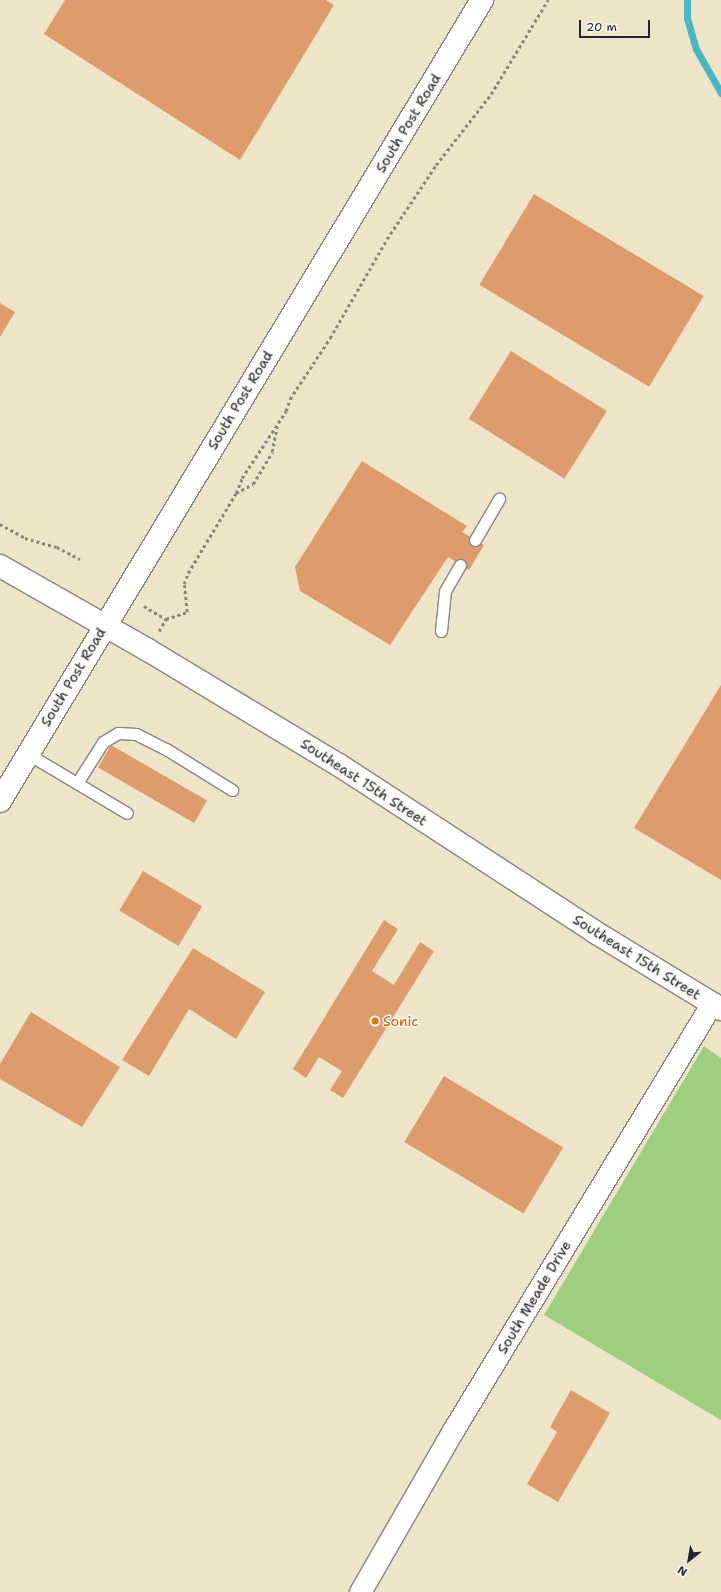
<!DOCTYPE html>
<style>
body{margin:0}
#map{position:relative;width:721px;height:1592px;overflow:hidden;background:#eee5c8;font-family:"Shantell Sans",sans-serif}
div>[style]{position:absolute}
.green>*{inset:0;background:#9ecf7e}
.stream>*{height:7px;margin:-3.5px;padding:0 3.5px;transform-origin:3.5px;border-radius:3.5px;background:#4ab8c3}
.building>*{inset:0;background:#de9c6c;transform-origin:0 0}
.path>*{height:2.5px;margin-top:-1.25px;transform-origin:0;background:repeating-linear-gradient(90deg,#888482 0 3px,transparent 0 6px)}
.roads{filter:drop-shadow(1px 0 #888482) drop-shadow(-1px 0 #888482) drop-shadow(0 1px #888482) drop-shadow(0 -1px #888482)}
.lane>*{height:11px;margin:-5.5px;padding:0 5.5px;transform-origin:5.5px;border-radius:5.5px;background:#fff}
.street>*{height:21px;margin:-10.5px;padding:0 10.5px;transform-origin:10.5px;border-radius:10.5px;background:#fff}
.secondary>*{height:22px;margin:-11px;padding:0 11px;transform-origin:11px;border-radius:11px;background:#fff}
.dots>*{width:11px;height:11px;translate:-50% -50%;box-sizing:border-box;border:2px solid #fbf7ec;border-radius:50%}
span{translate:-50% -50%;white-space:nowrap;text-align:center;line-height:1.15;-webkit-text-stroke:3px #fbf7ec;paint-order:stroke}
.street-label{font-size:14px;color:#22223b}
.food-label{font-size:14px;color:#c56008}
.left{translate:0 -50%;text-align:left}
.north{position:absolute;left:669px;top:1540px;width:40px;height:40px;-webkit-text-stroke:3px #fbf7ec;paint-order:stroke;rotate:211deg;font-size:11px;font-weight:700;line-height:16px;text-align:center;color:#22223b}
.north::after{content:'';display:block;margin:auto;width:14px;height:18px;background:#22223b;clip-path:polygon(50% 0,100% 100%,50% 72%,0 100%)}
.scale{position:absolute;left:579px;top:20px;width:71px;height:18px;box-sizing:border-box;border:2px solid #22223b;border-top:0;padding-left:5px;font-size:12px;line-height:14px;white-space:nowrap;color:#22223b;-webkit-text-stroke:3px #fbf7ec;paint-order:stroke}
</style>
<div id="map">
<div class="green">
<div style="clip-path:polygon(704px 1046px,721px 1058px,721px 1420px,544px 1315px)"></div>
</div>
<div class="stream">
<div style="left:687px;top:0;width:18px;rotate:90deg"></div>
<div style="left:687px;top:18px;width:32px;rotate:74deg"></div>
<div style="left:696px;top:49px;width:51px;rotate:60.4deg"></div>
</div>
<div class="building">
<div style="clip-path:polygon(65px 0,326px 0,334px 5px,240px 160px,44px 34px)"></div>
<div style="left:534px;top:194px;width:198px;height:106px;rotate:31deg"></div>
<div style="clip-path:polygon(0 303px,15px 312px,0 337px)"></div>
<div style="left:511px;top:351px;width:113px;height:80px;rotate:32deg"></div>
<div style="clip-path:polygon(362px 461px,467px 526px,462px 532px,484px 545px,469px 570px,448px 557px,390px 645px,300px 591px,295px 567px)"></div>
<div style="clip-path:polygon(721px 685px,721px 880px,634px 828px)"></div>
<div style="left:111px;top:745px;width:111px;height:26px;rotate:30deg"></div>
<div style="left:143px;top:871px;width:69px;height:46px;rotate:31deg"></div>
<div style="clip-path:polygon(384px 920px,398px 929px,372px 971px,394px 985px,420px 942px,434px 951px,343px 1098px,330px 1090px,342px 1071px,319px 1057px,306px 1078px,293px 1069px)"></div>
<div style="clip-path:polygon(193px 948px,265px 992px,236px 1039px,189px 1009px,149px 1076px,122px 1060px)"></div>
<div style="clip-path:polygon(31px 1012px,120px 1067px,82px 1127px,0 1079px,0 1064px)"></div>
<div style="left:444px;top:1076px;width:139px;height:77px;rotate:31deg"></div>
<div style="clip-path:polygon(571px 1390px,610px 1413px,558px 1502px,527px 1484px,557px 1432px,550px 1427px)"></div>
</div>
<div class="path">
<div style="left:236px;top:493px;width:19px;rotate:-28deg"></div>
<div style="left:253px;top:484px;width:37px;rotate:-59deg"></div>
<div style="left:272px;top:452px;width:26px;rotate:-79deg"></div>
<div style="left:0;top:524px;width:29px;rotate:29deg"></div>
<div style="left:25px;top:538px;width:33px;rotate:16deg"></div>
<div style="left:57px;top:547px;width:26px;rotate:28deg"></div>
<div style="left:144px;top:606px;width:26px;rotate:31deg"></div>
<div style="left:159px;top:631px;width:14px;rotate:-60deg"></div>
<div style="left:166px;top:619px;width:22px;rotate:-18deg"></div>
<div style="left:187px;top:612px;width:28px;rotate:-96deg"></div>
<div style="left:184px;top:584px;width:12px;rotate:-70deg"></div>
<div style="left:188px;top:573px;width:93px;rotate:-59deg"></div>
<div style="left:236px;top:493px;width:16px;rotate:-68deg"></div>
<div style="left:242px;top:478px;width:80px;rotate:-56.7deg"></div>
<div style="left:286px;top:411px;width:13px;rotate:-72deg"></div>
<div style="left:290px;top:399px;width:73px;rotate:-56.7deg"></div>
<div style="left:330px;top:338px;width:114px;rotate:-60.1deg"></div>
<div style="left:387px;top:239px;width:89px;rotate:-56.5deg"></div>
<div style="left:436px;top:165px;width:90px;rotate:-52.2deg"></div>
<div style="left:491px;top:94px;width:110px;rotate:-58.8deg"></div>
</div>
<div class="roads">
<div class="lane">
<div style="left:475px;top:540px;width:48px;rotate:-59.7deg"></div>
<div style="left:441px;top:631px;width:40px;rotate:-84.3deg"></div>
<div style="left:445px;top:591px;width:30px;rotate:-60deg"></div>
<div style="left:28px;top:754px;width:115px;rotate:30.8deg"></div>
<div style="left:77px;top:783px;width:49px;rotate:-57.6deg"></div>
<div style="left:103px;top:742px;width:17px;rotate:-31deg"></div>
<div style="left:118px;top:733px;width:18px;rotate:3deg"></div>
<div style="left:136px;top:734px;width:34px;rotate:27deg"></div>
<div style="left:166px;top:749px;width:78px;rotate:31.8deg"></div>
</div>
<div class="street">
<div style="left:360px;top:1592px;width:185px;rotate:-60.1deg"></div>
<div style="left:452px;top:1432px;width:502px;rotate:-58.78deg"></div>
</div>
<div class="secondary">
<div style="left:0;top:566px;width:170px;rotate:29.6deg"></div>
<div style="left:148px;top:650px;width:223px;rotate:31.1deg"></div>
<div style="left:339px;top:765px;width:306px;rotate:33.1deg"></div>
<div style="left:595px;top:932px;width:148px;rotate:31.4deg"></div>
<div style="left:0;top:801px;width:935px;rotate:-58.96deg"></div>
</div>
</div>
<div class="dots">
<div style="left:375px;top:1021px;background:#e8710a"></div>
</div>
<div class="street-label">
<span style="left:408px;top:123px;rotate:-59deg">South Post Road</span>
<span style="left:240px;top:400px;rotate:-59deg">South Post Road</span>
<span style="left:73px;top:677px;rotate:-59deg">South Post Road</span>
<span style="left:364px;top:782px;rotate:33deg">Southeast 15th Street</span>
<span style="left:637px;top:957px;rotate:32deg">Southeast 15th Street</span>
<span style="left:534px;top:1297px;rotate:-59deg">South Meade Drive</span>
</div>
<div class="food-label">
<span class="left" style="left:383px;top:1021px">Sonic</span>
</div>
<div class="north">N</div>
<div class="scale">20 m</div>
</div>
